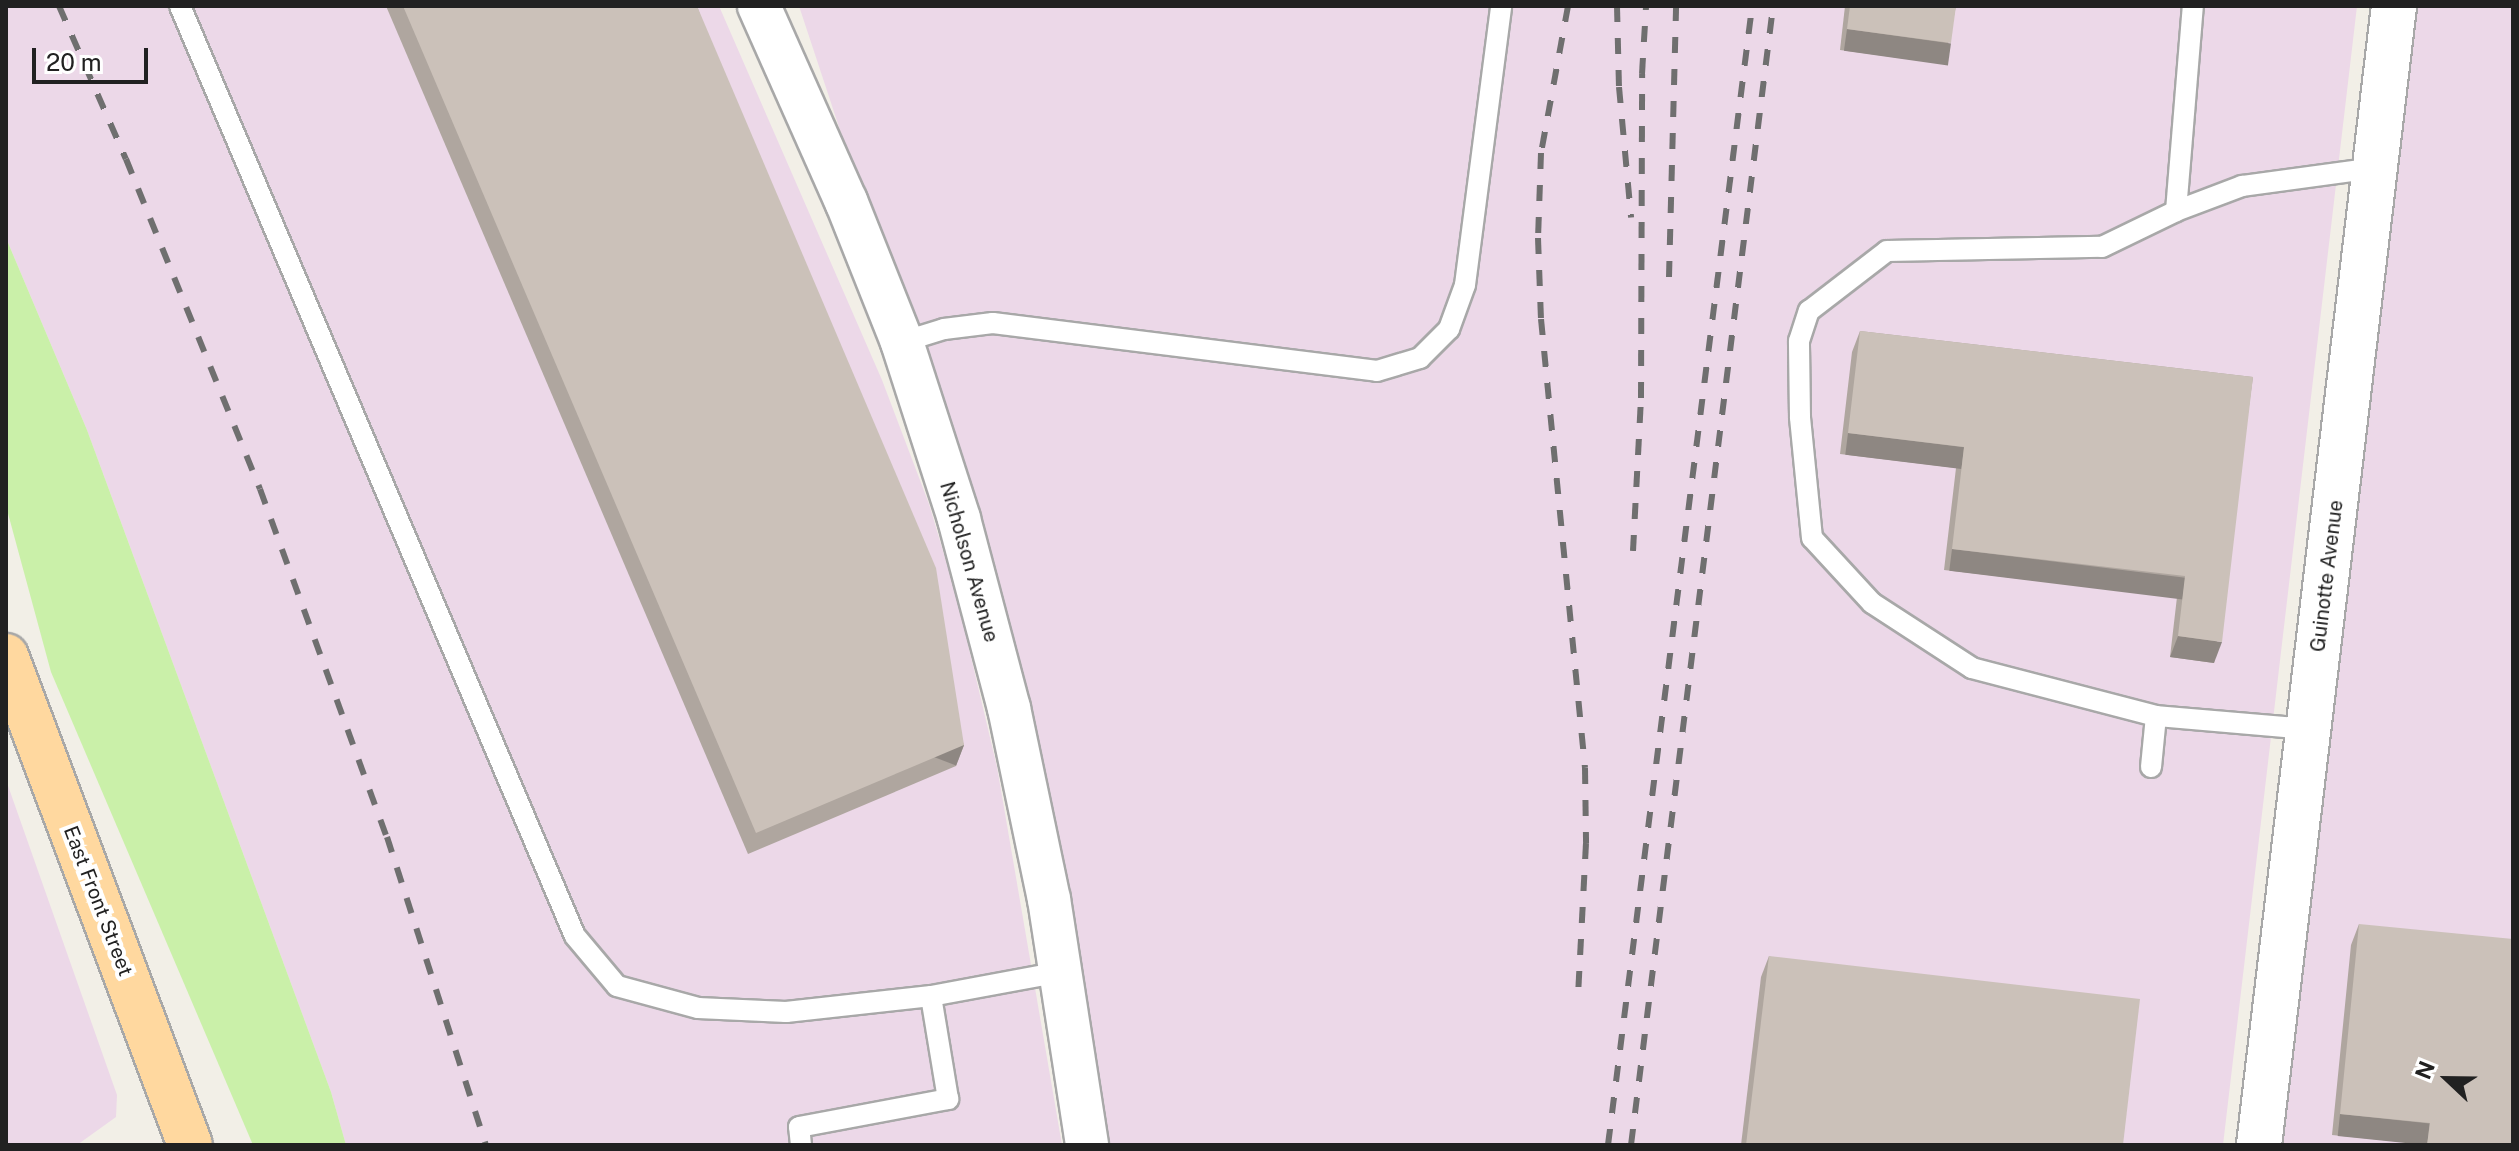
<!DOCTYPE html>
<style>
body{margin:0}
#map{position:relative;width:2519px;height:1151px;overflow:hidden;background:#f2efe7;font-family:"Public Sans",sans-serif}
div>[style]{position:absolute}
.industrial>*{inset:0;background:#ecd8e8}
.grass>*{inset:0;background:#caf0a9}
.roads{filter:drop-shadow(2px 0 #a8a8a8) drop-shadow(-2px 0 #a8a8a8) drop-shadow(0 2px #a8a8a8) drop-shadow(0 -2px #a8a8a8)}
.service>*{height:20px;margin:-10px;padding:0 10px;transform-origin:10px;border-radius:10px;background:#fff}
.minor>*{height:42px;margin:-21px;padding:0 21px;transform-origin:21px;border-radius:21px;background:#fff}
.tertiary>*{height:44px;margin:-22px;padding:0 22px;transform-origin:22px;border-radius:22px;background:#fff}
.primary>*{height:44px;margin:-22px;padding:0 22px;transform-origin:22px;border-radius:22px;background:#ffd89f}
.rail>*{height:6px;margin-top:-3px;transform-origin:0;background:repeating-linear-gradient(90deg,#6f6f6f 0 16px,transparent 0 32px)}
.wall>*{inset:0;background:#afa69f}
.shaded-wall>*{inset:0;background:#8e8782;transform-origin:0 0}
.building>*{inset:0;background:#cbc1b9}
span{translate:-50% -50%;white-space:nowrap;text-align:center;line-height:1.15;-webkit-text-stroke:8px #fff;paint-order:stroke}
.street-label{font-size:20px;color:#212121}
.frame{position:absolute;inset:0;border:8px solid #212121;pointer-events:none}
.north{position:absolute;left:2407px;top:1039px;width:80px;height:80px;-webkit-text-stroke:6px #fff;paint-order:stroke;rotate:292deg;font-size:22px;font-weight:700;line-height:32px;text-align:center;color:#212121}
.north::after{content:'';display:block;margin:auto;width:28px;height:36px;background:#212121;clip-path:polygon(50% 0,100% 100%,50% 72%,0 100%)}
.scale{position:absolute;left:32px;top:48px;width:116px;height:36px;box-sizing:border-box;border:4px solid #212121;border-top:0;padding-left:10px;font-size:24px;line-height:28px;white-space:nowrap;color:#212121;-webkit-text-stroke:6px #fff;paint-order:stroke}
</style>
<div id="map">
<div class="industrial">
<div style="clip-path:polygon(6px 6px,719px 6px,882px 380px,929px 504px,957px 598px,997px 767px,1062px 1145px,346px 1145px,331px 1092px,87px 430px,6px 238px)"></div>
<div style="clip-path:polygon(799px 6px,2357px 6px,2223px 1145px,1109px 1145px,1085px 991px,1048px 795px,994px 596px)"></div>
<div style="clip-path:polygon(2417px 6px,2513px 6px,2513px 1145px,2281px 1145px)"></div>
<div style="clip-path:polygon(6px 780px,117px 1095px,116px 1117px,77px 1145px,6px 1145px)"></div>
</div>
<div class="grass">
<div style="clip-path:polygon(6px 238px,87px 430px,331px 1092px,346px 1145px,253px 1145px,51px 672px,6px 506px)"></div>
</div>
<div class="roads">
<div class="service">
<div style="left:180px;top:6px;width:1010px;rotate:66.99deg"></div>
<div style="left:575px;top:936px;width:65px;rotate:50deg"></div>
<div style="left:617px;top:986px;width:84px;rotate:15.2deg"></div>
<div style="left:698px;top:1008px;width:88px;rotate:2.6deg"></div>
<div style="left:786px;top:1012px;width:146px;rotate:-6.3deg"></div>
<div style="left:931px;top:996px;width:131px;rotate:-10.5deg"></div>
<div style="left:2176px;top:211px;width:206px;rotate:-85.3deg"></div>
<div style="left:902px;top:342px;width:44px;rotate:-17.2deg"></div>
<div style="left:944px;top:329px;width:49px;rotate:-7deg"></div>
<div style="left:993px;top:323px;width:387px;rotate:7.1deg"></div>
<div style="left:1377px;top:371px;width:45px;rotate:-16.8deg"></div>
<div style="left:1420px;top:358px;width:41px;rotate:-45deg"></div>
<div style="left:1449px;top:329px;width:47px;rotate:-70deg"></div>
<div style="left:1465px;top:285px;width:281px;rotate:-82.6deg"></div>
<div style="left:2156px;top:716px;width:190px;rotate:-165.4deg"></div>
<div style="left:1972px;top:668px;width:119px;rotate:-147deg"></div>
<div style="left:1872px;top:603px;width:88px;rotate:-132.7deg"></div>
<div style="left:1812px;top:538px;width:122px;rotate:-95.7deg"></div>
<div style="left:1800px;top:417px;width:76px;rotate:-90.8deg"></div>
<div style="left:1799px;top:341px;width:32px;rotate:-72deg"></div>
<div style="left:1809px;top:311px;width:98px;rotate:-37.6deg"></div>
<div style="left:1887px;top:251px;width:215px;rotate:-1.1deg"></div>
<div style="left:2102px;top:247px;width:82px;rotate:-25.9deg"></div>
<div style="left:2176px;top:211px;width:71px;rotate:-20.7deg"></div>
<div style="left:2242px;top:186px;width:134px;rotate:-7.7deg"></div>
<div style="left:2151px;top:767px;width:51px;rotate:-84.4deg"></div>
<div style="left:2156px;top:716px;width:154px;rotate:4.9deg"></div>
<div style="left:801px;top:1145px;width:18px;rotate:-96deg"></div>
<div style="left:799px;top:1127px;width:152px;rotate:-10.6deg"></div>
<div style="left:948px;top:1099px;width:104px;rotate:-99.4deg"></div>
</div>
<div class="minor">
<div style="left:759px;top:6px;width:214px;rotate:66deg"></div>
<div style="left:846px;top:201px;width:152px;rotate:68.3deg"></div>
<div style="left:902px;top:342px;width:186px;rotate:72.1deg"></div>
<div style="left:959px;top:519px;width:196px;rotate:75.2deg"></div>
<div style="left:1009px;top:708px;width:195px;rotate:78.2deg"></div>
<div style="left:1049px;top:899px;width:249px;rotate:81.2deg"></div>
</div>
<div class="tertiary">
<div style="left:2259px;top:1145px;width:1147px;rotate:-83.24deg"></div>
</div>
<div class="primary">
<div style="left:6px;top:656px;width:522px;rotate:69.38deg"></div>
</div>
</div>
<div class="rail">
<div style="left:59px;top:6px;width:167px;rotate:66.4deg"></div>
<div style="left:126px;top:159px;width:356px;rotate:67.9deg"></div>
<div style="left:260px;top:489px;width:370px;rotate:70deg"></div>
<div style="left:387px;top:837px;width:324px;rotate:72.2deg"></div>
<div style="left:1568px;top:6px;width:149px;rotate:100.4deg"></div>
<div style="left:1541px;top:153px;width:85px;rotate:92deg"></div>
<div style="left:1538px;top:238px;width:81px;rotate:87.9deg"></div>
<div style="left:1541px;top:319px;width:451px;rotate:84.4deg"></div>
<div style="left:1585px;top:768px;width:75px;rotate:89.2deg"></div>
<div style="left:1586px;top:843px;width:152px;rotate:93deg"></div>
<div style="left:1617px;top:6px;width:81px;rotate:88.6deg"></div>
<div style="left:1619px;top:87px;width:131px;rotate:84.7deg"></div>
<div style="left:1669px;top:277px;width:271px;rotate:-88.5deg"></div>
<div style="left:1633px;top:551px;width:153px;rotate:-87deg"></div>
<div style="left:1641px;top:398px;width:324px;rotate:-89.8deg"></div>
<div style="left:1642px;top:74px;width:68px;rotate:-86.6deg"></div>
<div style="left:1608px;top:1145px;width:1148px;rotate:-82.79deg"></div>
<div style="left:1631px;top:1145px;width:1148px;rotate:-82.89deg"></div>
</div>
<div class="wall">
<div style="clip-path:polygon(386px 6px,697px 6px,964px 745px,956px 766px,748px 854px)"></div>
<div style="clip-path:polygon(1845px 6px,1956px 6px,1944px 64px,1840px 50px)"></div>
<div style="clip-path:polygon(1860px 331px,2253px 377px,2214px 663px,2170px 657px,2177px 597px,1944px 570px,1956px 468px,1840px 454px,1852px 352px)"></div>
<div style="clip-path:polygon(2359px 924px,2513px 1145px,2422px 1145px,2422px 1144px,2332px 1135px,2351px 945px)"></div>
<div style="clip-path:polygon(1769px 956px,2123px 1145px,1741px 1145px,1761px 977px)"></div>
</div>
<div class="shaded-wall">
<div style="left:1847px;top:29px;width:105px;height:22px;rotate:8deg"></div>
<div style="left:1848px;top:433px;width:117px;height:22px;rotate:7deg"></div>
<div style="left:1952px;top:549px;width:235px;height:22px;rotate:7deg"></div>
<div style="clip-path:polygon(2178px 636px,2222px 642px,2214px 663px,2170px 657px)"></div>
<div style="left:964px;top:745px;width:22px;height:226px;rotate:111deg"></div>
<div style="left:2340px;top:1114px;width:90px;height:22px;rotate:6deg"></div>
</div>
<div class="building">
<div style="clip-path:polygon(403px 6px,697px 6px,936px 568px,964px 745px,756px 833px)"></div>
<div style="clip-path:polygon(1850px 6px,1956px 6px,1951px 43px,1847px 29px)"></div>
<div style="clip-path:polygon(1860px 331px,2253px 377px,2222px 642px,2178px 636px,2185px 576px,1952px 549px,1964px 447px,1848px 433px)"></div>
<div style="clip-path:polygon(2359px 924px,2513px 939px,2513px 1145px,2427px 1145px,2430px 1123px,2340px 1114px)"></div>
<div style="clip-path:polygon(1769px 956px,2140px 999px,2123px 1145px,1746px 1145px)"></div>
</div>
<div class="street-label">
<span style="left:969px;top:562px;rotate:74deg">Nicholson Avenue</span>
<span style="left:2327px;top:576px;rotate:-83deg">Guinotte Avenue</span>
<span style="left:98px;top:901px;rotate:69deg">East Front Street</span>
</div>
<div class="frame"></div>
<div class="north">N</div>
<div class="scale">20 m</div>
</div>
